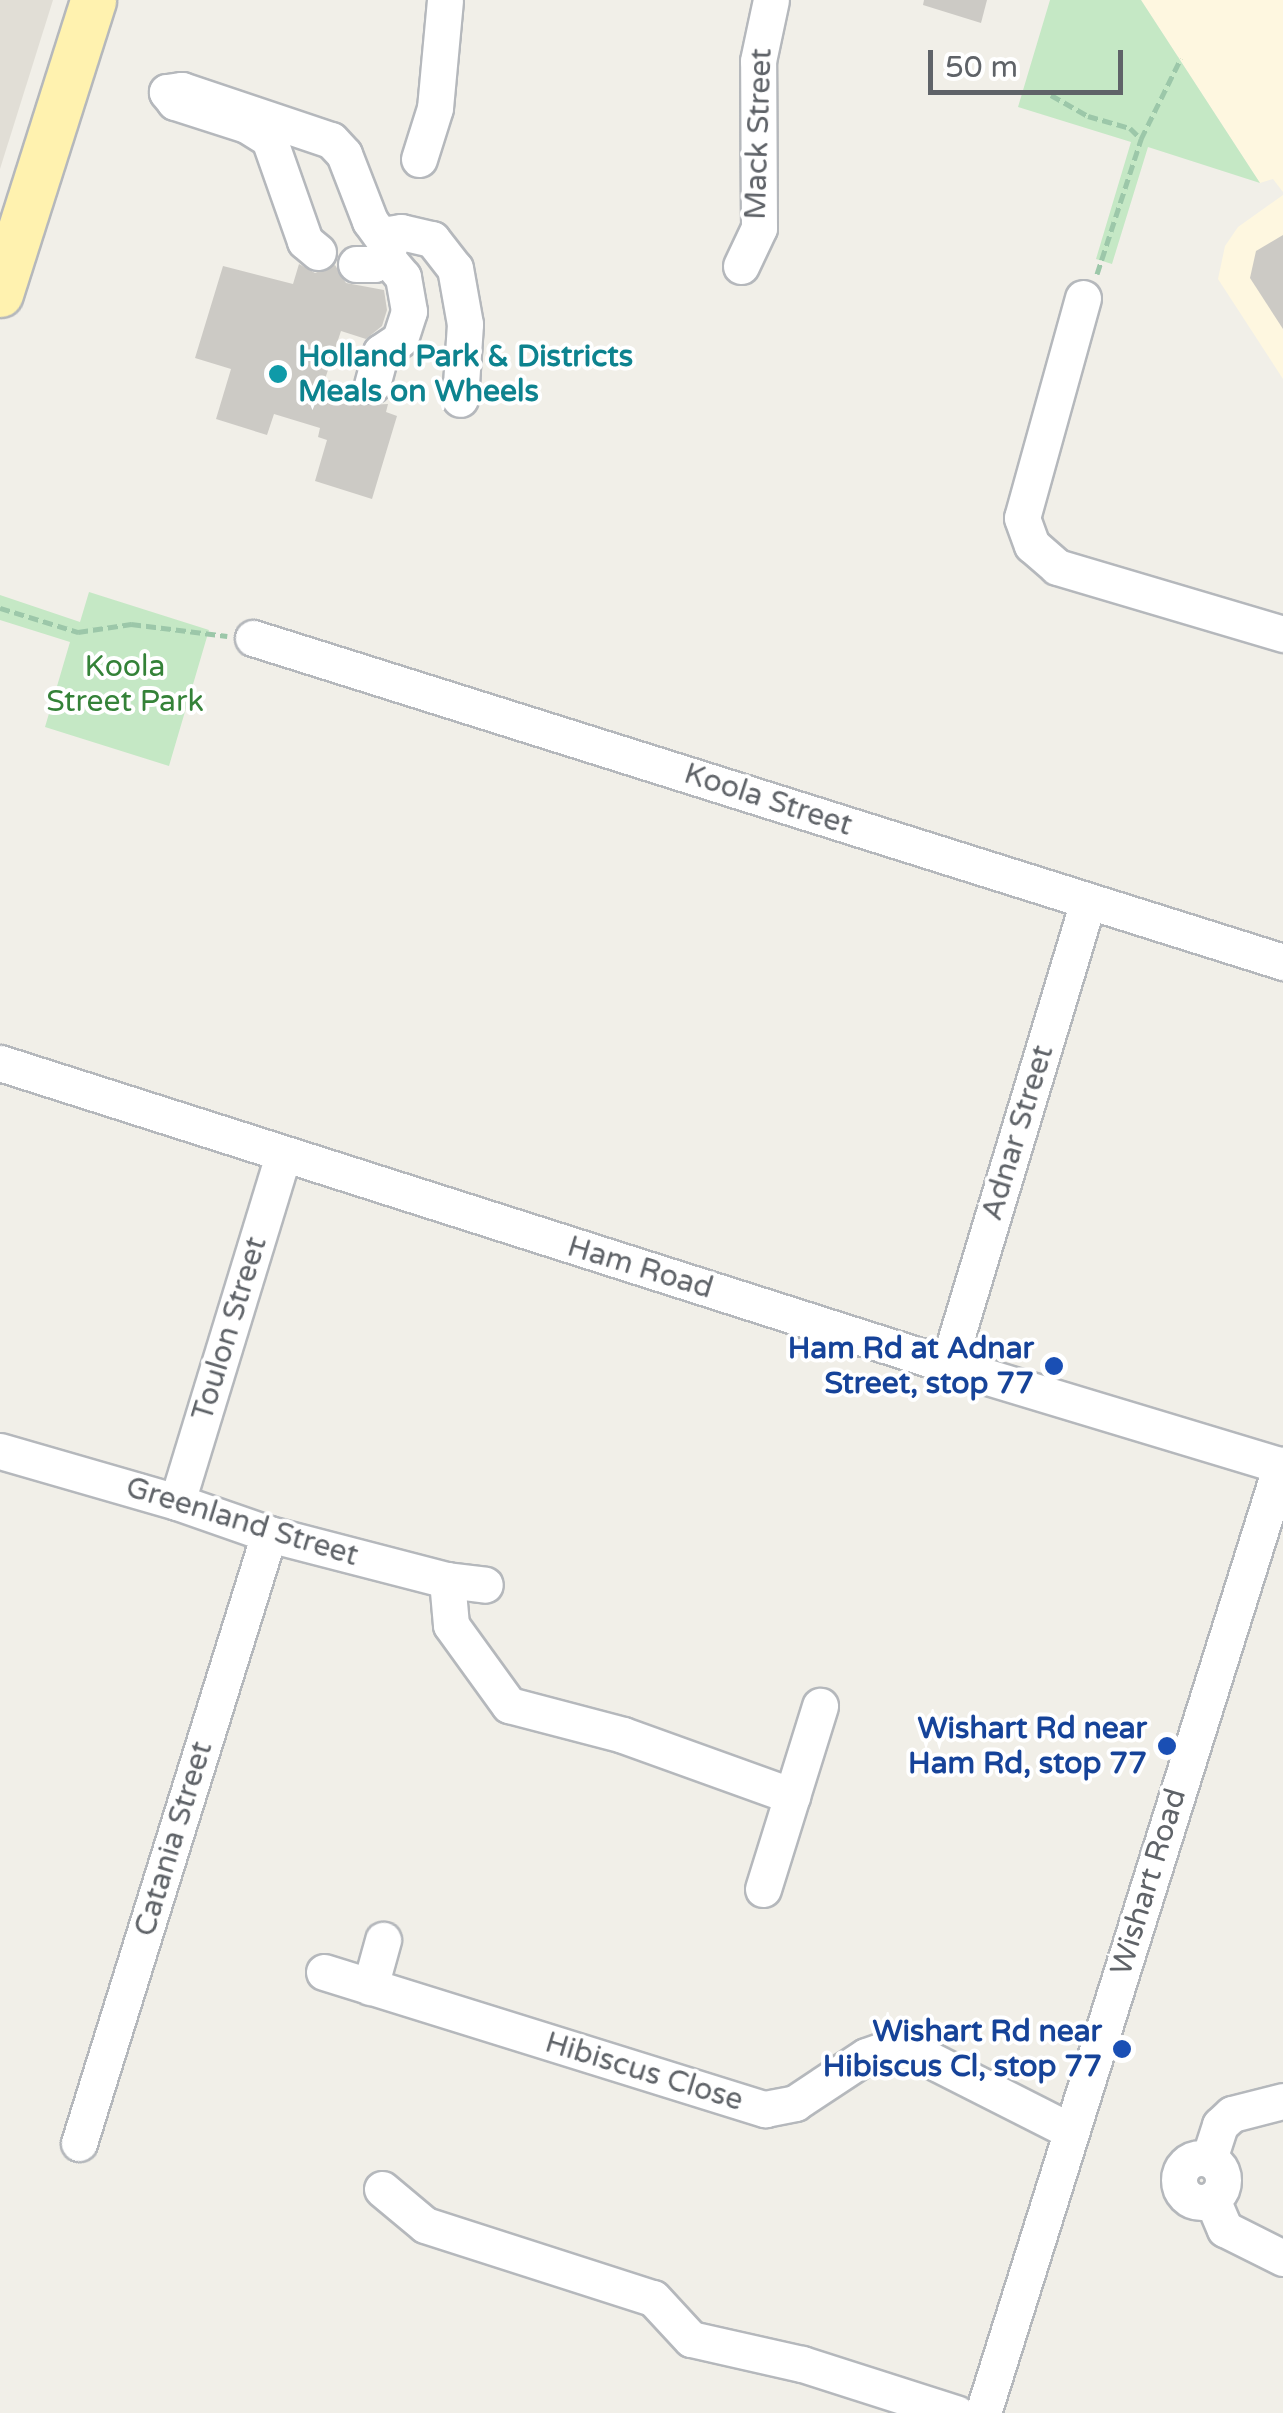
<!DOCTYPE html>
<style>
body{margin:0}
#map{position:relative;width:1283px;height:2413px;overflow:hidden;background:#f1efe8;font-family:"Varela Round",sans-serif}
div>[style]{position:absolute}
.commercial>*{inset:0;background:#fef7e0}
.education>*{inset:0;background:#e1ded6}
.green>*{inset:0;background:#c5e8c5}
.building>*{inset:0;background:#cccac5}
.path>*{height:5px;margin-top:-2.5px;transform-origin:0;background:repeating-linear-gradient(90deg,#9cc7a9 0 10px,transparent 0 15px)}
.roads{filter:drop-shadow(2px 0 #b5b8bc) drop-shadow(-2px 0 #b5b8bc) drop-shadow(0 2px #b5b8bc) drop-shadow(0 -2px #b5b8bc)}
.minor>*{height:35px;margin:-17.5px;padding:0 17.5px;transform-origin:17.5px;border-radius:17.5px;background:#fff}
.minor>.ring{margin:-17.5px;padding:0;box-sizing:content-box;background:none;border:35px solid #fff;border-radius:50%}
.major>*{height:45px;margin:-22.5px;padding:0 22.5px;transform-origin:22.5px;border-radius:22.5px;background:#fff2af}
.dots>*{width:28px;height:28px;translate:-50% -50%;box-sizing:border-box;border:5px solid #fff;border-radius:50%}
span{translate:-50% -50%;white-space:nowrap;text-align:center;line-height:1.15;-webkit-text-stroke:8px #fff;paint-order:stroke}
.street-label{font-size:30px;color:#5f6368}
.culture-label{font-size:30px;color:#0d838f;font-weight:700}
.left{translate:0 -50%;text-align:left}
.park-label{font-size:30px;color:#348238}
.transit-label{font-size:30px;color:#164399;font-weight:700}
.right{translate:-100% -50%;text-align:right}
.scale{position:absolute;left:928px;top:50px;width:195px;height:45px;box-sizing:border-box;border:5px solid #5f6368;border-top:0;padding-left:12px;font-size:30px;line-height:35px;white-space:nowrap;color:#5f6368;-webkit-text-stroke:8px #fff;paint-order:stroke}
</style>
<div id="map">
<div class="commercial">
<div style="clip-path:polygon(1141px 0,1283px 0,1283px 192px,1273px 179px,1260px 183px)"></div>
<div style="clip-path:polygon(1283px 195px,1283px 379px,1218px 279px,1225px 246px,1238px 227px)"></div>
</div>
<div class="education">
<div style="clip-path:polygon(0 0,53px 0,0 169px)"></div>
</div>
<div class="green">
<div style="clip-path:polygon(1050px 0,1141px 0,1260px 183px,1148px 147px,1112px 264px,1096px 259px,1131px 142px,1018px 107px)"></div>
<div style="clip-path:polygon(89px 592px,209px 630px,169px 766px,45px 727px,70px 642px,0 620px,0 595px,80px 622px)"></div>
</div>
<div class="building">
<div style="clip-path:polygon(924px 0,987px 0,981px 23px,923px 5px)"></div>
<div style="clip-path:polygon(1283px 235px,1283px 329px,1250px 278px,1256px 251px)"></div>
<div style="clip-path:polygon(299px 264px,315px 273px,335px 265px,346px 283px,384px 290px,387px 310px,382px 326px,366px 339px,341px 331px,325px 379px,349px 386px,347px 391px,366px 405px,388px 404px,386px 412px,397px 416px,372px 499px,315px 481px,327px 440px,318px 437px,320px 428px,274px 414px,267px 435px,216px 419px,231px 369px,195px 358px,223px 266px,293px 284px)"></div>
</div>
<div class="path">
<div style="left:1051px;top:95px;width:43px;rotate:29.6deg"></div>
<div style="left:1088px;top:116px;width:44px;rotate:15.9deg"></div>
<div style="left:1130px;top:128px;width:16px;rotate:45deg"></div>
<div style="left:1097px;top:274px;width:142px;rotate:-71.9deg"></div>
<div style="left:1141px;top:139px;width:90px;rotate:-63.7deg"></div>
<div style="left:0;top:608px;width:82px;rotate:17.1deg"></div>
<div style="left:78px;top:632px;width:54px;rotate:-8.6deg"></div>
<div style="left:131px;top:624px;width:97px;rotate:7.1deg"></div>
</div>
<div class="roads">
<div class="minor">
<div style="left:419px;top:159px;width:53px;rotate:-72.6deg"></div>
<div style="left:435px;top:108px;width:108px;rotate:-84.7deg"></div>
<div style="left:382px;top:235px;width:19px;rotate:-9deg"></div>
<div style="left:401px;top:232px;width:32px;rotate:13deg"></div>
<div style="left:432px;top:239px;width:37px;rotate:52deg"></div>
<div style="left:455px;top:268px;width:57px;rotate:79.9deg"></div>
<div style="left:465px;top:324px;width:75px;rotate:93.8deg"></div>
<div style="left:318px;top:252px;width:17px;rotate:-140deg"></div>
<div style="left:305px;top:241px;width:108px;rotate:-109.4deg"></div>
<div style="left:269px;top:139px;width:26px;rotate:-148deg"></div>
<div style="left:247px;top:125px;width:76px;rotate:-162.3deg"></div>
<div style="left:175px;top:102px;width:13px;rotate:-129deg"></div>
<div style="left:167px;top:92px;width:15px;rotate:-8deg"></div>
<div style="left:182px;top:90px;width:157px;rotate:18.6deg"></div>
<div style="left:331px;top:140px;width:19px;rotate:47deg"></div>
<div style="left:344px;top:154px;width:72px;rotate:68.8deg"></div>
<div style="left:370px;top:221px;width:32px;rotate:54deg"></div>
<div style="left:389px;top:247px;width:10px;rotate:107deg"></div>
<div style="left:386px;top:257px;width:14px;rotate:150deg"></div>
<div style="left:374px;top:264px;width:18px;rotate:180deg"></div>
<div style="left:741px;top:266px;width:42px;rotate:-64.7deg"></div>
<div style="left:759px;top:228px;width:167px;rotate:-90.3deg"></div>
<div style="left:758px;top:61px;width:62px;rotate:-78deg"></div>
<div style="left:1083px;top:298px;width:228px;rotate:105.5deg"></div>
<div style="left:1022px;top:518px;width:29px;rotate:70deg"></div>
<div style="left:1032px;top:545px;width:33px;rotate:41deg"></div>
<div style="left:1057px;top:567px;width:236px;rotate:16.5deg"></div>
<div style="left:372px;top:385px;width:34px;rotate:-75deg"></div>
<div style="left:381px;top:352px;width:23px;rotate:-34deg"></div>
<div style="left:400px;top:339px;width:29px;rotate:-72deg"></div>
<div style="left:409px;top:311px;width:35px;rotate:-100deg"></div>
<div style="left:403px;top:277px;width:26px;rotate:-130deg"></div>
<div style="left:253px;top:638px;width:1080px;rotate:17.46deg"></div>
<div style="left:0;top:1063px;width:995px;rotate:17.67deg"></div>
<div style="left:948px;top:1365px;width:350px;rotate:16.8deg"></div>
<div style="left:948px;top:1365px;width:485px;rotate:-73.2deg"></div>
<div style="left:0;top:1451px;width:184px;rotate:16.1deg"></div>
<div style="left:177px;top:1502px;width:97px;rotate:19.2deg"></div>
<div style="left:269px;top:1534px;width:184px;rotate:14.5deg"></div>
<div style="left:447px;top:1580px;width:38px;rotate:7deg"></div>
<div style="left:177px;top:1502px;width:363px;rotate:-73deg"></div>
<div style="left:447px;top:1580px;width:45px;rotate:84.9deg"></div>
<div style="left:451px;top:1625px;width:99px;rotate:54.1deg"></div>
<div style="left:509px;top:1705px;width:118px;rotate:14.7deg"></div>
<div style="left:623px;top:1735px;width:180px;rotate:19.8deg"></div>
<div style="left:763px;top:1889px;width:192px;rotate:-72.7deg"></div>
<div style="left:324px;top:1972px;width:462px;rotate:17.3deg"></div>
<div style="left:765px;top:2109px;width:31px;rotate:-11deg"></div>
<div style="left:795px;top:2103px;width:85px;rotate:-33.5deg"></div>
<div style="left:866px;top:2056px;width:18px;rotate:-19deg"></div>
<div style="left:883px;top:2050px;width:30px;rotate:2deg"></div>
<div style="left:913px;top:2051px;width:177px;rotate:26.9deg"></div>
<div style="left:370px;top:1987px;width:49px;rotate:-74.5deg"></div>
<div style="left:79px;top:2143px;width:638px;rotate:-72.67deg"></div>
<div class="ring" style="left:1179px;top:2158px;width:9px;height:9px"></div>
<div style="left:1209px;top:2159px;width:36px;rotate:-72deg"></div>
<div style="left:1220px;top:2125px;width:16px;rotate:-43deg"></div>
<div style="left:1232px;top:2114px;width:53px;rotate:-14.3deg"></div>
<div style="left:382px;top:2189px;width:56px;rotate:39.9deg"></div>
<div style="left:425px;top:2225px;width:239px;rotate:17.8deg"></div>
<div style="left:653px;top:2298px;width:56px;rotate:47.2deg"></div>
<div style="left:691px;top:2339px;width:114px;rotate:12.7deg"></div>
<div style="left:802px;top:2364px;width:162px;rotate:17.7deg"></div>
<div style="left:1212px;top:2199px;width:33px;rotate:67deg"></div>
<div style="left:1225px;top:2229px;width:65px;rotate:26.6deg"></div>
<div style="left:983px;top:2413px;width:994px;rotate:-72.55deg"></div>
</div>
<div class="major">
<div style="left:0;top:294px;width:308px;rotate:-72.4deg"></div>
</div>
</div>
<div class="dots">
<div style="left:278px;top:374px;background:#0f9aa8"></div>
<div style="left:1054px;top:1366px;background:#1a4fb4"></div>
<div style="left:1167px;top:1746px;background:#1a4fb4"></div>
<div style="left:1122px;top:2049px;background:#1a4fb4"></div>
</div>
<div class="street-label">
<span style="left:759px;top:134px;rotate:-88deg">Mack Street</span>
<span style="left:768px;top:800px;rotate:18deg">Koola Street</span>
<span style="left:1018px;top:1133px;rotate:-73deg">Adnar Street</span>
<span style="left:640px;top:1268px;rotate:17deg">Ham Road</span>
<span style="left:230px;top:1329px;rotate:-73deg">Toulon Street</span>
<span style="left:242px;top:1522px;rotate:17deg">Greenland Street</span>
<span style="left:174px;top:1839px;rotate:-73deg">Catania Street</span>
<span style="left:1149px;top:1882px;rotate:-73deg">Wishart Road</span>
<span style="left:644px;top:2072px;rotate:17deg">Hibiscus Close</span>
</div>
<div class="culture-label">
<span class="left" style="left:298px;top:374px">Holland Park &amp; Districts<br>Meals on Wheels</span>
</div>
<div class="park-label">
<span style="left:125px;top:684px">Koola<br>Street Park</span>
</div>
<div class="transit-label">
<span class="right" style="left:1034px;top:1366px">Ham Rd at Adnar<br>Street, stop 77</span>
<span class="right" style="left:1147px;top:1746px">Wishart Rd near<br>Ham Rd, stop 77</span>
<span class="right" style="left:1102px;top:2049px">Wishart Rd near<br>Hibiscus Cl, stop 77</span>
</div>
<div class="scale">50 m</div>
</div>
